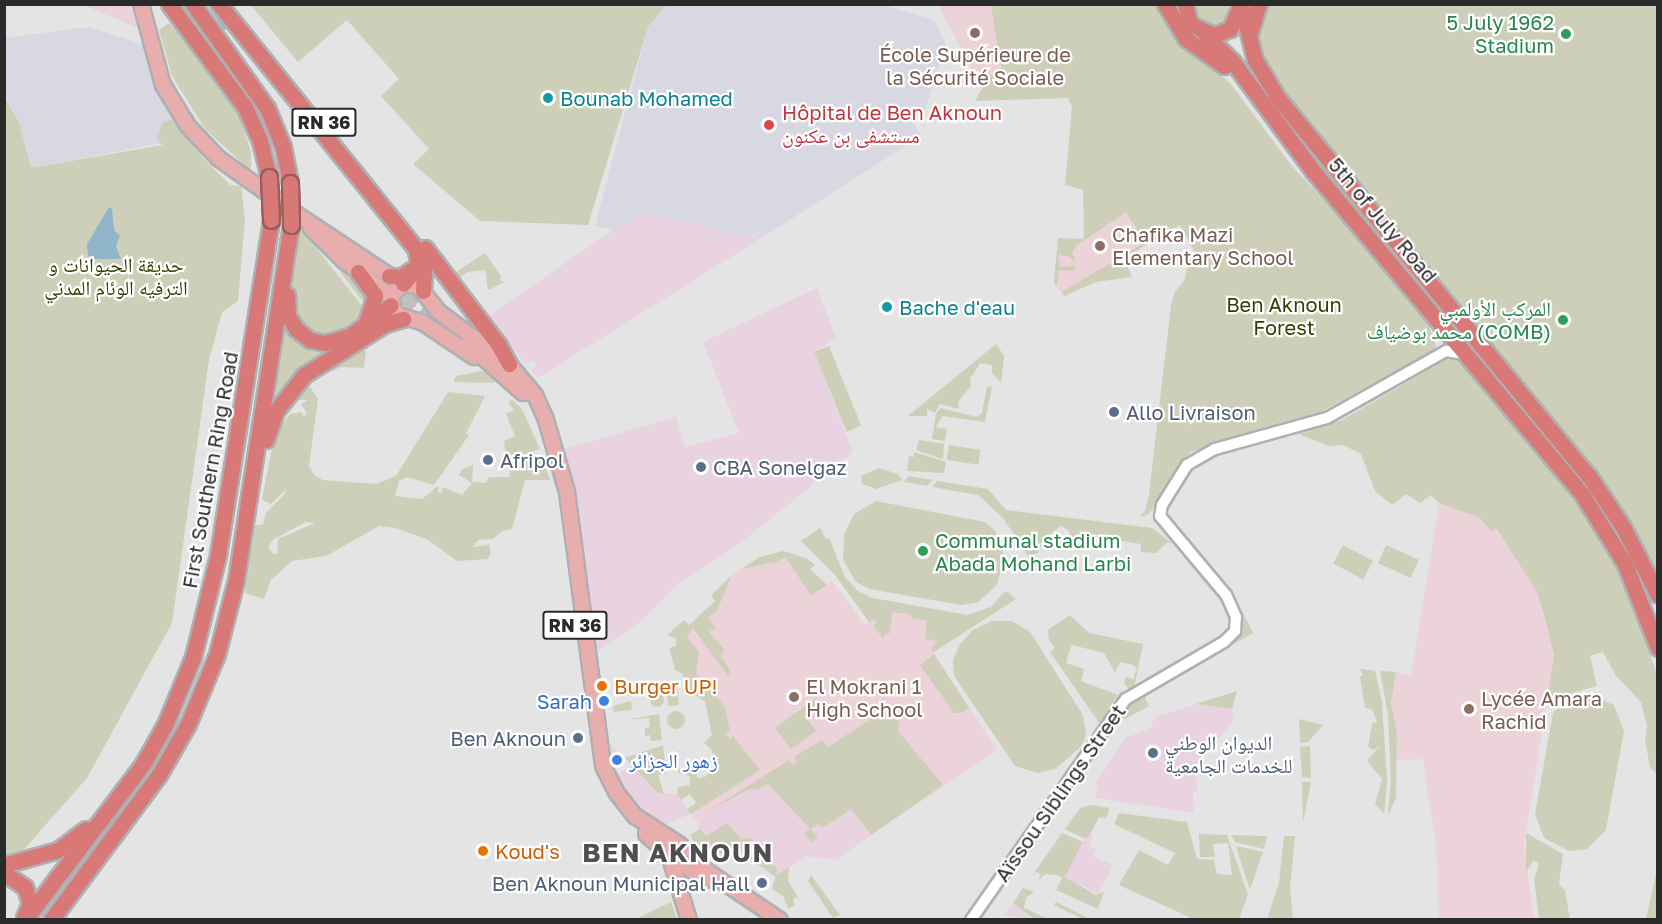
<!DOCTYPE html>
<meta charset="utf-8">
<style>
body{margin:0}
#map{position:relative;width:1662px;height:924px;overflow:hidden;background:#e4e4e5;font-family:"Golos Text","Noto Naskh Arabic",sans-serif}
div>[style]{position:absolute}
.commercial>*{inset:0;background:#e9d3e0}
.built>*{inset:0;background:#d7d8e1}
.education>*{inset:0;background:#ecd2d9}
.green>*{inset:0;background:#cdcfb9;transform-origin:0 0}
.round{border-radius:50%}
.water>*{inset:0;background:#91b6c9}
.stream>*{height:2px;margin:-1px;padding:0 1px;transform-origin:1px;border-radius:1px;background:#91b6c9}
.major-tunnel>*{height:14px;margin-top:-7px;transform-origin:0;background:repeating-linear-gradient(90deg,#bfbfc0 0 14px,transparent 0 21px)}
.roads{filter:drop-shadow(2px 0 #afb0b1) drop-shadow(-2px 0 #afb0b1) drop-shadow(0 2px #afb0b1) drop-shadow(0 -2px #afb0b1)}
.minor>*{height:10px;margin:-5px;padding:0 5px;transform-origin:5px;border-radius:5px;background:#fff}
.major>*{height:14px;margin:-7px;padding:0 7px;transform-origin:7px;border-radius:7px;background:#e8aead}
.highway>*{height:15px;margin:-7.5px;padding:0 7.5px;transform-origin:7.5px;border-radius:7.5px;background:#d87877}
.bridges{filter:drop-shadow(2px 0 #9b5d5c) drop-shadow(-2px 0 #9b5d5c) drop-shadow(0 2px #9b5d5c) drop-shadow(0 -2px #9b5d5c)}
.highway-bridge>*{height:15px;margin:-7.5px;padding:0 7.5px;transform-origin:7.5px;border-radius:7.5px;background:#d87877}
.dots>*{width:16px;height:16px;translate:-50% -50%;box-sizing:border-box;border:3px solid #fff;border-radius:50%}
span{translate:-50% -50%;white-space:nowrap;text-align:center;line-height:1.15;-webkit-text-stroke:4.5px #fff;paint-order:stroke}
.shield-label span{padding:2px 4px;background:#fff;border:2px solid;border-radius:4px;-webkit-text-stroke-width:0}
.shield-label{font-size:18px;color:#2a2a2a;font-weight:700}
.leisure-label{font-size:20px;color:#27864d}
.right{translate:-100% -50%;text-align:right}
.left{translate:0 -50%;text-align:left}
.education-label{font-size:20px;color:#785e54}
.culture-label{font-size:20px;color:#0d838f}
.health-label{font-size:20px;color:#be3a42}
.street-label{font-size:20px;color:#2a2a2a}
.park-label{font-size:20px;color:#3b3d00}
.service-label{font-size:20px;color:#4e5e75}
.food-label{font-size:20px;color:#c56008}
.shop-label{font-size:20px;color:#366cbe}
.district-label{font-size:26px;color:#4f4f50;font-weight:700;letter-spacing:1.5px}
.frame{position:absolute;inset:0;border:6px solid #2a2a2a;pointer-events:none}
</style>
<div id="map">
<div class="commercial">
<div style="clip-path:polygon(652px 214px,752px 237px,760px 233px,763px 237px,538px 378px,531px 370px,537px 366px,533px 361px,525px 363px,487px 317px,613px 230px,637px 217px)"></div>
<div style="clip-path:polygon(817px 288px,836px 338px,814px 352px,853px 452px,738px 545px,679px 583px,645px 618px,593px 655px,573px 483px,564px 449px,676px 417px,685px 447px,739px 433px,703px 342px)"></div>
<div style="clip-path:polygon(1196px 704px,1232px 709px,1234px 720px,1193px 769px,1199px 790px,1193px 792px,1194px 813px,1096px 798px,1097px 781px,1125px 738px,1153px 727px,1151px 722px,1158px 716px)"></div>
<div style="clip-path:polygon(608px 742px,625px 758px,617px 766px,612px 761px)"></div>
<div style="clip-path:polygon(632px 765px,658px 793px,677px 794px,691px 814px,663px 825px,650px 818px,615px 776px)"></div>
<div style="clip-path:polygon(768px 784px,810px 829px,818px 824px,823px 828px,852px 809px,871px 835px,836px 860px,806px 856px,777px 875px,783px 896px,772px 889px,775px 877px,731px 847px,717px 866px,723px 855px,711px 847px,708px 850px,703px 846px,699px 851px,690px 835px,700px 829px,697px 821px,749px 788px,756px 790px)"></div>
<div style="clip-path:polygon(1087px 835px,1093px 837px,1090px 846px,1096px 849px,1093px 856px,1113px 865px,1099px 894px,1065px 877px)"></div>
<div style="clip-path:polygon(1013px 903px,1027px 910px,1025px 915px,1034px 919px,1003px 916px)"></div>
</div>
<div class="built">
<div style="clip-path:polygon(667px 5px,884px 5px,928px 18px,936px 23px,946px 44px,924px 113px,909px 115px,921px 136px,763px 237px,760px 233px,746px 237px,652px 214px,637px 217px,614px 230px,595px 226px,648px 27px)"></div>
<div style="clip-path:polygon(88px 27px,145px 45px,159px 84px,188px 138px,31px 168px,19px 122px,5px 96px,4px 38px)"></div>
</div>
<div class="education">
<div style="clip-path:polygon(83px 5px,136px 5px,139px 21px,136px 27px)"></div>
<div style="clip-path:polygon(938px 5px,991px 5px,1002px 61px,996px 76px,985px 81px,975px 74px)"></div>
<div style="clip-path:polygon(1138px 206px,1160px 236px,1064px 296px,1054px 283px,1058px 238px,1086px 240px)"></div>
<div style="clip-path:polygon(1439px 503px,1480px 518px,1491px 531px,1497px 528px,1537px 592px,1554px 655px,1524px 845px,1534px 919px,1439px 919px,1436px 845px,1423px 759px,1398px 760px,1391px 702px,1396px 672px,1411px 676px)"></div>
<div style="clip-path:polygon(785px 557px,810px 569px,827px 585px,832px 581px,865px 625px,888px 601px,942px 611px,936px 646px,931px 649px,997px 750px,871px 835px,851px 809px,823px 828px,818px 824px,810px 829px,768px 784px,756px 790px,749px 789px,697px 821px,691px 814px,759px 770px,733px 737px,730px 739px,726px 734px,676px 648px,676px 639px,716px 611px,731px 576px,741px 569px)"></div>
</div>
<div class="green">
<div style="clip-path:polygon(251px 5px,666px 5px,648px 27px,588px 225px,480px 221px,413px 164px,429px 149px,381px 96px,399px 79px,347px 20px,298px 62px)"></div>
<div style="clip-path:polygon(991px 5px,1156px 5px,1178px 41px,1230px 83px,1291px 165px,1357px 235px,1427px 320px,1437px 349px,1311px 417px,1190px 452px,1149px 514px,1139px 517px,1145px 511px,1149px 494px,1171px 305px,1175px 292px,1185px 279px,1189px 258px,1195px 253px,1180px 225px,1131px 254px,1127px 265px,1132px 277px,1096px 282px,1064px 296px,1062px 292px,1146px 242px,1126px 213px,1076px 246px,1072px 253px,1076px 263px,1068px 256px,1058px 255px,1060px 267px,1075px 266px,1074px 271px,1059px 270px,1057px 287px,1054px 283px,1058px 238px,1084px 239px,1083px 190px,1065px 185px,1072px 107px,1068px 98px,975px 101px,987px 80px,1001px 68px)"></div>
<div style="clip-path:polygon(1194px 5px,1229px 5px,1230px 10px,1225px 21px,1210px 27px,1196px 18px)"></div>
<div style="clip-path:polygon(1263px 5px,1657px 5px,1657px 580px,1591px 469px,1557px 425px,1286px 97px,1260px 58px,1253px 37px)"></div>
<div style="clip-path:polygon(169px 23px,204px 63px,238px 111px,251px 152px,251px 171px,205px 129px,172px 76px,159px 30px)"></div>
<div style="clip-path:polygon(4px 96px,19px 122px,31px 168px,162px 145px,157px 138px,163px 122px,173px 119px,206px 161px,230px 185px,241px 186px,245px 219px,238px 301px,222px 312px,209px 360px,172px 623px,87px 778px,4px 872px)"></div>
<div style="clip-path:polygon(304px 225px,367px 285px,367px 301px,364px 303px)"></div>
<div style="clip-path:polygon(300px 227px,362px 306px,361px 323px,351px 331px,320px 340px,294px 322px,290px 293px)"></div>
<div style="clip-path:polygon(485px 253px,501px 276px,500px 281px,505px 282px,488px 290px,485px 270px,468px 272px,457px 279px,453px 274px)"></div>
<div class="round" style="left:399px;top:292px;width:18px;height:18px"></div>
<div style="clip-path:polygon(285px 323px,291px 329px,343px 343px,274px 404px)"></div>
<div style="clip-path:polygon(996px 344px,1004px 356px,1001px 383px,992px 373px,992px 365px,980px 363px,970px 379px,971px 386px,958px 402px,959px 409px,939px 404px,935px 413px,927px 409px,927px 416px,908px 416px)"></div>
<div style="left:829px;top:346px;width:86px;height:16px;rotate:68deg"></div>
<div style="clip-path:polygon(361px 350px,366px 351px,364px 368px,342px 367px,315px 377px)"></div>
<div style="clip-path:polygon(1452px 356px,1458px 356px,1584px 509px,1621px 572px,1657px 675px,1657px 774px,1650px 767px,1645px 740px,1647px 725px,1641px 702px,1616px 676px,1603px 652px,1590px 656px,1597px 686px,1547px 700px,1554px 655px,1543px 612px,1537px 592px,1497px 529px,1491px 531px,1480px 518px,1439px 503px,1431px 495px,1420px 503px,1406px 494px,1392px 505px,1375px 491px,1361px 454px,1343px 445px,1328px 446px,1299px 434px,1342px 420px)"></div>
<div style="clip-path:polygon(482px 371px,494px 377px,494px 383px,453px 382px,456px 376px)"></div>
<div style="clip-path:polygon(992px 386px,985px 422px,942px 416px,936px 427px,947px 429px,945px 441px,932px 439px,936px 413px,941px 408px,977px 417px,982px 413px,987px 387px)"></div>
<div style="clip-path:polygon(evenodd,310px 387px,318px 399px,309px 466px,314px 475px,323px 480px,376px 484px,396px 476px,448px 392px,485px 396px,466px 433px,469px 435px,434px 485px,407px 477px,399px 481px,395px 496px,422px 499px,439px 485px,438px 492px,441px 493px,443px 487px,462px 495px,472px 483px,459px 475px,462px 469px,473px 465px,472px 482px,486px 483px,489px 477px,510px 477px,508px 462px,533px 454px,534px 459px,542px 457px,550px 480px,525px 480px,512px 529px,502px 531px,493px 539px,478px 540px,473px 547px,489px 545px,491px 553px,488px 559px,457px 561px,428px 540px,396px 528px,379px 526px,326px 556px,292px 561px,271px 580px,264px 599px,245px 593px,255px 526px,263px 524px,266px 513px,286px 493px,285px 490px,271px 504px,262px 500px,272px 447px,279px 428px,290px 414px,301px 412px,304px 417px,307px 413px,301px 404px,308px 400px,299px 400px,300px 392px,310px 387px,306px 522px,315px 523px,278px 539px,277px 554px,273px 554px,268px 547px,274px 539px,306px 522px)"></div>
<div style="clip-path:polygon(512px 399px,522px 409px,540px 449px,506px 460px,504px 441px,515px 436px,506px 414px,514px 410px,508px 403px)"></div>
<div style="clip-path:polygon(919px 440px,944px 444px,943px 459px,916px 450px)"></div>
<div style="left:949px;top:445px;width:32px;height:15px;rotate:9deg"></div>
<div style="clip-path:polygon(914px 452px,946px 462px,944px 473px,907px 471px,909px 456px,914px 457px)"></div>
<div style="clip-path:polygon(879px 468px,898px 474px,902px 480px,876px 489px,862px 484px,861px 476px)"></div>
<div style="clip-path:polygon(909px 476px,933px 480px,927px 486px,904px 482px)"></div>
<div style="clip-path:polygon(937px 481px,988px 489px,1006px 510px,1152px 528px,1172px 543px,1168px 542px,1156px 553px,1141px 552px,1141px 544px,1076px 534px,1075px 542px,1068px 530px,1061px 526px,1045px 538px,1037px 554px,1028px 556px,1003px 518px,978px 495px,932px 487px)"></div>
<div style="clip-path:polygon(876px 501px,985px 522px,995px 531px,1003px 549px,1002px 569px,996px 586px,978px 602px,962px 605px,869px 589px,856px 582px,843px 560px,844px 535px,854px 514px)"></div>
<div style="clip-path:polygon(820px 528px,826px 539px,829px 538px,845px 577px,858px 591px,873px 598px,967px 615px,991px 607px,1003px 593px,1008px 592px,1016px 599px,934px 652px,931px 649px,937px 641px,925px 639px,927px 621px,911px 618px,911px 614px,892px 612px,890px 633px,884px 635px,884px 640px,873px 625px,877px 623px,874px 619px,869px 622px,835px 575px,801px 541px)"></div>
<div style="left:1343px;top:545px;width:34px;height:21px;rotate:28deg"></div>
<div style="left:1386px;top:545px;width:36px;height:20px;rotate:24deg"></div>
<div style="clip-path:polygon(783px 551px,806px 558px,815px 565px,810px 569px,827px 585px,811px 595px,785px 557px,776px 562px,741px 569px,760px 557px)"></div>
<div style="clip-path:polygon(731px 576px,717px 611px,708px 617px,715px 628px,709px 632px,725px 650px,720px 655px,732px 673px,728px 676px,693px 628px,687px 637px,699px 652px,696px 673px,725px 707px,730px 731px,726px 734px,730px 739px,733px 736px,760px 770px,691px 814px,687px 809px,696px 803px,690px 794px,681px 800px,677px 794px,678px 787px,690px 785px,690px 776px,678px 773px,678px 769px,696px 766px,697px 778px,705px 777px,716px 764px,711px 749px,704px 743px,712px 735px,705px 701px,688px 691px,682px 673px,675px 670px,669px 648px,676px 646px,676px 639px,667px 635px,684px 620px,689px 625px,715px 601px,711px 595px)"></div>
<div style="clip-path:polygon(1242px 611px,1253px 633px,1232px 645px,1243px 629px)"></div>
<div style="clip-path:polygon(1070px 615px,1089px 633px,1143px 644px,1134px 688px,1130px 691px,1124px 683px,1126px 677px,1133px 679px,1137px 668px,1133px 665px,1120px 662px,1115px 673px,1104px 653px,1072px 645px,1070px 649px,1066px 663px,1084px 669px,1081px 681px,1118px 695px,1113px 702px,1117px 705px,1102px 727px,1050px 652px,1055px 648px,1049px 640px,1048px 630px)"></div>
<div style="clip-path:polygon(992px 621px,1012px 621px,1030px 632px,1083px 715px,1086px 734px,1082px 746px,1055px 769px,1037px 773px,1015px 766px,954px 676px,953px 660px,960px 644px,973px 630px)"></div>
<div style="clip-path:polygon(934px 654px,969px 708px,961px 713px,954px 713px,920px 665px)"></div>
<div style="clip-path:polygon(1360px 669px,1375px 671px,1382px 702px,1387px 781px,1384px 814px,1375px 804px,1382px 779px,1367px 761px,1380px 746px,1374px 750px,1368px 747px,1372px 724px,1377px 722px,1372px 709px,1365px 708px,1360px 677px,1363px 675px)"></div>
<div style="clip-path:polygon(1380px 671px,1396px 672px,1391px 702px,1397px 735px,1396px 798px,1388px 815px,1391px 781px,1388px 714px)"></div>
<div style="clip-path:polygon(677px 686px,679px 705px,668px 706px,667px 692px)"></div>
<div style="clip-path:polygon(1237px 691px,1232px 709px,1196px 704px)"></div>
<div style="clip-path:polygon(1585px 693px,1614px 705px,1624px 731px,1606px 830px,1587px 849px,1569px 851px,1544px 838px,1535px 814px,1553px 713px,1565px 700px)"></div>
<div class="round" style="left:650px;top:693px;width:14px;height:14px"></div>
<div style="clip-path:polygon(1143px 694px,1149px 706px,1125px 719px,1120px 717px,1078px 779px,1131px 701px)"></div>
<div style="clip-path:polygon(815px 699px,821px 706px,806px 718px,816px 731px,791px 749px,775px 728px)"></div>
<div style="clip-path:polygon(631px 701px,632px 710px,614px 712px,613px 706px)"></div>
<div class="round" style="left:667px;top:711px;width:18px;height:18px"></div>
<div style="clip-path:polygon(882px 712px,900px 722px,898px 731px,943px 785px,871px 835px,851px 809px,823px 828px,818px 824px,811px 829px,818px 838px,811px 842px,804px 834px,810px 829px,768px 784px,756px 790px,749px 789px,707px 812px,789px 760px,793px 765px,798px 762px,794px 757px,817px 743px,822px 740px,828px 747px)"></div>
<div style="clip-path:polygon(659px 714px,662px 740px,651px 741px,650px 735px,645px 736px,645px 728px,650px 727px,649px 718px,626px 720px)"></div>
<div style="clip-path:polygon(1299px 719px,1323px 725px,1308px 742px,1300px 743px)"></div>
<div style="clip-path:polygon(663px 745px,666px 774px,658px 775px,664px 794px,658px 793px,625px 758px)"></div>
<div style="clip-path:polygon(1310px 746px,1311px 778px,1302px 777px,1300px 747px)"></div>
<div style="clip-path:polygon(1302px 782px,1311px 782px,1303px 823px)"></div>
<div style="clip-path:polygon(1091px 805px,1110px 808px,1106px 818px,1099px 817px,1090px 835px,1085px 839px,1065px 829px,1080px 808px)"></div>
<div style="clip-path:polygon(1119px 813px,1187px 822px,1197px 859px,1214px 860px,1217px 874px,1232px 875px,1228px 843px,1213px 844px,1215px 857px,1200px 857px,1199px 834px,1227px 835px,1248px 895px,1239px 919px,1193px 919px,1119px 885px,1139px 850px,1168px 865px,1175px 853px,1114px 824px)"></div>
<div style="clip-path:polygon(727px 823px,741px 839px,750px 838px,756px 844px,754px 851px,777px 868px,777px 875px,789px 867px,788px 881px,798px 897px,793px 899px,795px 905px,788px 909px,783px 896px,772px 889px,776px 877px,741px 852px,731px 847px,717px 866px,723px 855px,711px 847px,708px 850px,703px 846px,699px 851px,690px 835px,700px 829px,706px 836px)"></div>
<div style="clip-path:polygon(1062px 833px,1083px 842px,1065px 877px,1096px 895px,1104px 892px,1098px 909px,1056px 890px,1062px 878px,1057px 875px,1045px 874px,1038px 881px,1041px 875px,1036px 872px,1030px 879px)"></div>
<div style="clip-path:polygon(1526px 833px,1563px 854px,1559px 884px,1565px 891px,1570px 919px,1539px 919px,1534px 879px,1539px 864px,1534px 860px,1526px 872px)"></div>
<div style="clip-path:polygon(1231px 835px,1263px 836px,1267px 836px,1264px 849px,1235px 842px)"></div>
<div style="clip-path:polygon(1284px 836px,1295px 836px,1290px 887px,1293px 919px,1267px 919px,1279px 883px)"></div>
<div style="clip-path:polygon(1236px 846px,1263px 852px,1250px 889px,1243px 869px)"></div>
<div style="clip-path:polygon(1657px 866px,1657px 919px,1646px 919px,1656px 874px)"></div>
<div style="clip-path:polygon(811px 875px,840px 915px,833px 918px,808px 881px)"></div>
<div style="clip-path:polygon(1023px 888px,1034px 892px,1026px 898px,1024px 908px,1048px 919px,1034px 919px,1013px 903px)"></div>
<div style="clip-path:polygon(671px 902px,677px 919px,636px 919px)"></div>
<div style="clip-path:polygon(1056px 902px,1090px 919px,1083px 919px,1054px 905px)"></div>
</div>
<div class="water">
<div style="clip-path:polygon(109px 207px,112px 209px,114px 230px,120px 236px,116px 246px,121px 259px,93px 259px,88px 255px,87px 244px)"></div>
</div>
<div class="stream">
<div style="left:208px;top:4px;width:30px;rotate:56deg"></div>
</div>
<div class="major-tunnel">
<div style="left:388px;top:284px;width:53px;rotate:38.2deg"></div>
</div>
<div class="roads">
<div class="minor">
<div style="left:971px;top:920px;width:270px;rotate:-55deg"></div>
<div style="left:1126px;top:699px;width:113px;rotate:-30.2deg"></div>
<div style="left:1224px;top:642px;width:16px;rotate:-45deg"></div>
<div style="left:1235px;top:631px;width:14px;rotate:-86deg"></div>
<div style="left:1236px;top:617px;width:24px;rotate:-114deg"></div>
<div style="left:1226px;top:595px;width:103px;rotate:-129.9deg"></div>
<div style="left:1160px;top:516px;width:11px;rotate:-80deg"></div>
<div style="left:1162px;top:505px;width:47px;rotate:-58deg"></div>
<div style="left:1187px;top:465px;width:32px;rotate:-30deg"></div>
<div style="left:1215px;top:449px;width:116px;rotate:-15.5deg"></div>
<div style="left:1327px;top:418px;width:137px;rotate:-29.4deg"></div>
<div style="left:1446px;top:351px;width:19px;rotate:9deg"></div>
</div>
<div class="major">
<div style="left:141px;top:4px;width:84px;rotate:74.8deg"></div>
<div style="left:163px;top:85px;width:48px;rotate:58.6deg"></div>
<div style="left:188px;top:126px;width:44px;rotate:46.8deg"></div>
<div style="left:218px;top:158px;width:98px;rotate:35.5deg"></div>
<div style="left:301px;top:217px;width:114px;rotate:33.6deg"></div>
<div style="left:396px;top:280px;width:25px;rotate:18deg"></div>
<div style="left:420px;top:288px;width:31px;rotate:52deg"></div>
<div style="left:439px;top:312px;width:87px;rotate:36.6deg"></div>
<div style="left:509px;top:364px;width:40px;rotate:50deg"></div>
<div style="left:535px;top:395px;width:27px;rotate:66deg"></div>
<div style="left:546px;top:420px;width:75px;rotate:73.7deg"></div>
<div style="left:567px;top:492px;width:276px;rotate:82.5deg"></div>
<div style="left:603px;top:766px;width:29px;rotate:63deg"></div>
<div style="left:616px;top:792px;width:31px;rotate:52deg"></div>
<div style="left:635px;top:816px;width:54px;rotate:32.8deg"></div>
<div style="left:311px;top:228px;width:45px;rotate:45deg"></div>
<div style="left:343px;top:260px;width:60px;rotate:36.9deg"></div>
<div style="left:403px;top:284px;width:17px;rotate:135deg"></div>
<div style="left:391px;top:296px;width:18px;rotate:77deg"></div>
<div style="left:395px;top:314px;width:28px;rotate:17deg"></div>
<div style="left:422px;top:322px;width:63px;rotate:33.9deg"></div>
<div style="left:468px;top:344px;width:74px;rotate:41.7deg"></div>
<div style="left:646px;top:834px;width:31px;rotate:42deg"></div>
<div style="left:686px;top:850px;width:23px;rotate:49deg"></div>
<div style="left:701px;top:867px;width:95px;rotate:33.9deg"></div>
<div style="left:670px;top:858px;width:65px;rotate:73deg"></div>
<div style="left:679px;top:862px;width:33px;rotate:33deg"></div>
</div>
<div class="highway">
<div style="left:169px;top:4px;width:128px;rotate:53.6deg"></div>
<div style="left:245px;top:107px;width:37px;rotate:66deg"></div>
<div style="left:260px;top:141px;width:37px;rotate:76deg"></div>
<div style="left:193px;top:4px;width:128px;rotate:54.6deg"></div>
<div style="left:267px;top:108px;width:42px;rotate:67.7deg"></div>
<div style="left:283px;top:147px;width:37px;rotate:79deg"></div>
<div style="left:219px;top:4px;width:314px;rotate:51.2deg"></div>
<div style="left:416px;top:249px;width:17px;rotate:83deg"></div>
<div style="left:418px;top:266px;width:23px;rotate:130deg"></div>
<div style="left:1165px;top:4px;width:41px;rotate:59deg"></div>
<div style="left:1186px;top:39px;width:47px;rotate:35.4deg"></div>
<div style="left:1185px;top:4px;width:21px;rotate:76deg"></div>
<div style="left:1190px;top:24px;width:26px;rotate:25deg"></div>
<div style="left:1214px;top:35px;width:17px;rotate:-21deg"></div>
<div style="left:1230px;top:29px;width:24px;rotate:-66deg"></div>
<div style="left:1241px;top:5px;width:57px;rotate:75.7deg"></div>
<div style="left:1255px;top:60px;width:44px;rotate:58.8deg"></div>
<div style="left:1278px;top:98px;width:489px;rotate:50.6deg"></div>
<div style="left:1589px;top:476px;width:61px;rotate:56.3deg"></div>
<div style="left:1623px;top:527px;width:76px;rotate:62.8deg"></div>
<div style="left:1250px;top:33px;width:30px;rotate:-73deg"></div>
<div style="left:1205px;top:34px;width:40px;rotate:45deg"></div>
<div style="left:1233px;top:62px;width:135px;rotate:53.7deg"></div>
<div style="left:1313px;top:171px;width:420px;rotate:50.2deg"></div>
<div style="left:1582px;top:494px;width:82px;rotate:58.4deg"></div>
<div style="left:1625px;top:564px;width:90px;rotate:68.6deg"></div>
<div style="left:425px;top:248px;width:121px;rotate:52.8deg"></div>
<div style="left:498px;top:344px;width:23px;rotate:61deg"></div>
<div style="left:358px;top:272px;width:29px;rotate:54deg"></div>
<div style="left:375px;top:295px;width:26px;rotate:108deg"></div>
<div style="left:389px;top:276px;width:12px;rotate:5deg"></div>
<div style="left:401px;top:277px;width:12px;rotate:-35deg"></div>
<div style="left:423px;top:291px;width:35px;rotate:-87deg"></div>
<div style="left:287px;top:295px;width:21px;rotate:87deg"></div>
<div style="left:288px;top:316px;width:15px;rotate:58deg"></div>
<div style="left:296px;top:329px;width:18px;rotate:38deg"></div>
<div style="left:310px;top:340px;width:15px;rotate:11deg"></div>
<div style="left:325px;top:343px;width:26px;rotate:-16deg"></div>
<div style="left:350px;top:336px;width:51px;rotate:-37.1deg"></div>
<div style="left:266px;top:440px;width:31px;rotate:-71deg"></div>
<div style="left:276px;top:411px;width:46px;rotate:-52.1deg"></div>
<div style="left:304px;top:375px;width:96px;rotate:-32.2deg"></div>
<div style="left:385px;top:324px;width:19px;rotate:-16deg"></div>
<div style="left:4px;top:865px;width:56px;rotate:-15.5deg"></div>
<div style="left:58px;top:850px;width:35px;rotate:-37deg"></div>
<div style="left:4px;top:873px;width:25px;rotate:34deg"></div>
<div style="left:25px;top:887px;width:17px;rotate:73deg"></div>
<div style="left:30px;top:903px;width:15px;rotate:113deg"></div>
<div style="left:25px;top:920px;width:196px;rotate:-52.9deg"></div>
<div style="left:143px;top:764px;width:45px;rotate:-60.6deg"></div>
<div style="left:165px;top:725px;width:74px;rotate:-67.6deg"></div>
<div style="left:193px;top:657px;width:105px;rotate:-76.2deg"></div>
<div style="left:218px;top:555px;width:339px;rotate:-81deg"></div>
<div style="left:51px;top:920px;width:183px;rotate:-53.4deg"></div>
<div style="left:160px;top:773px;width:56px;rotate:-60.3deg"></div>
<div style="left:188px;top:724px;width:76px;rotate:-67.5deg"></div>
<div style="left:217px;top:654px;width:76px;rotate:-75.6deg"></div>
<div style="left:236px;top:580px;width:359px;rotate:-81.2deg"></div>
</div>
</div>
<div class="bridges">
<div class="highway-bridge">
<div style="left:269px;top:177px;width:43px;rotate:87.3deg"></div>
<div style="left:290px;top:183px;width:42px;rotate:88.6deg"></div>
</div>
</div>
<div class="dots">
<div style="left:975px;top:33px;background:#8d6e63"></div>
<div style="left:1566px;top:34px;background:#2e9e5b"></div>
<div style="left:548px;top:98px;background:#0f9aa8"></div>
<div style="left:769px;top:125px;background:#e0444e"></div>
<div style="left:1100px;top:246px;background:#8d6e63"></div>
<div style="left:887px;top:307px;background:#0f9aa8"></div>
<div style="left:1563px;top:320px;background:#2e9e5b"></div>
<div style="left:1114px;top:412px;background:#5c6f8a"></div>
<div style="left:488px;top:460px;background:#5c6f8a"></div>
<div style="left:701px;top:467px;background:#5c6f8a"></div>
<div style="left:923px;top:551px;background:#2e9e5b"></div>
<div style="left:602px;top:686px;background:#e8710a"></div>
<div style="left:794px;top:697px;background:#8d6e63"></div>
<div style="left:604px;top:701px;background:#3f7fe0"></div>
<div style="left:1469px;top:709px;background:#8d6e63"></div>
<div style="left:578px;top:738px;background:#5c6f8a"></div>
<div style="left:1153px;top:753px;background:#5c6f8a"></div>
<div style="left:617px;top:760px;background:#3f7fe0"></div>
<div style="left:483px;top:851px;background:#e8710a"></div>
<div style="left:762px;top:883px;background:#5c6f8a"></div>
</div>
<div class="shield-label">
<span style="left:324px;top:122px">RN 36</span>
<span style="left:575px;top:625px">RN 36</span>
</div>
<div class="leisure-label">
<span class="right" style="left:1554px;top:34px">5 July 1962<br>Stadium</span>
<span class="right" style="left:1551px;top:320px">المركب الأولمبي<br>محمد بوضياف (COMB)</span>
<span class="left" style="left:935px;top:552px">Communal stadium<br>Abada Mohand Larbi</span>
</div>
<div class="education-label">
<span style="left:975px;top:66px">École Supérieure de<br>la Sécurité Sociale</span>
<span class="left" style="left:1112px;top:246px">Chafika Mazi<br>Elementary School</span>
<span class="left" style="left:806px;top:698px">El Mokrani 1<br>High School</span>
<span class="left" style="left:1481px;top:710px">Lycée Amara<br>Rachid</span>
</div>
<div class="culture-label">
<span class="left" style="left:560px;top:98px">Bounab Mohamed</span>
<span class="left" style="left:899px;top:307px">Bache d'eau</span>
</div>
<div class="health-label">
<span class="left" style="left:782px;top:124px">Hôpital de Ben Aknoun<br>مستشفى بن عكنون</span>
</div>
<div class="street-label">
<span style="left:1383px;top:220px;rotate:50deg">5th of July Road</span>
<span style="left:210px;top:470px;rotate:-80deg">First Southern Ring Road</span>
<span style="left:1060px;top:793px;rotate:-55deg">Aïssou Siblings Street</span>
</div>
<div class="park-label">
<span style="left:116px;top:276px">حديقة الحيوانات و<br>الترفيه الوئام المدني</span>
<span style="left:1284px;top:316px">Ben Aknoun<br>Forest</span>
</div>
<div class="service-label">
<span class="left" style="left:1126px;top:412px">Allo Livraison</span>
<span class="left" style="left:500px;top:460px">Afripol</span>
<span class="left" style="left:713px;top:467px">CBA Sonelgaz</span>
<span class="right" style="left:566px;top:738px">Ben Aknoun</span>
<span class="left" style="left:1165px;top:754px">الديوان الوطني<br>للخدمات الجامعية</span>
<span class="right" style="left:750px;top:883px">Ben Aknoun Municipal Hall</span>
</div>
<div class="food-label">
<span class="left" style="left:614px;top:686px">Burger UP!</span>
<span class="left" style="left:495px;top:851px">Koud's</span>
</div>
<div class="shop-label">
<span class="right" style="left:592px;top:701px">Sarah</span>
<span class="left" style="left:629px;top:760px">زهور الجزائر</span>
</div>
<div class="district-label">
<span style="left:678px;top:853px">BEN AKNOUN</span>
</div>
<div class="frame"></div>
</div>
